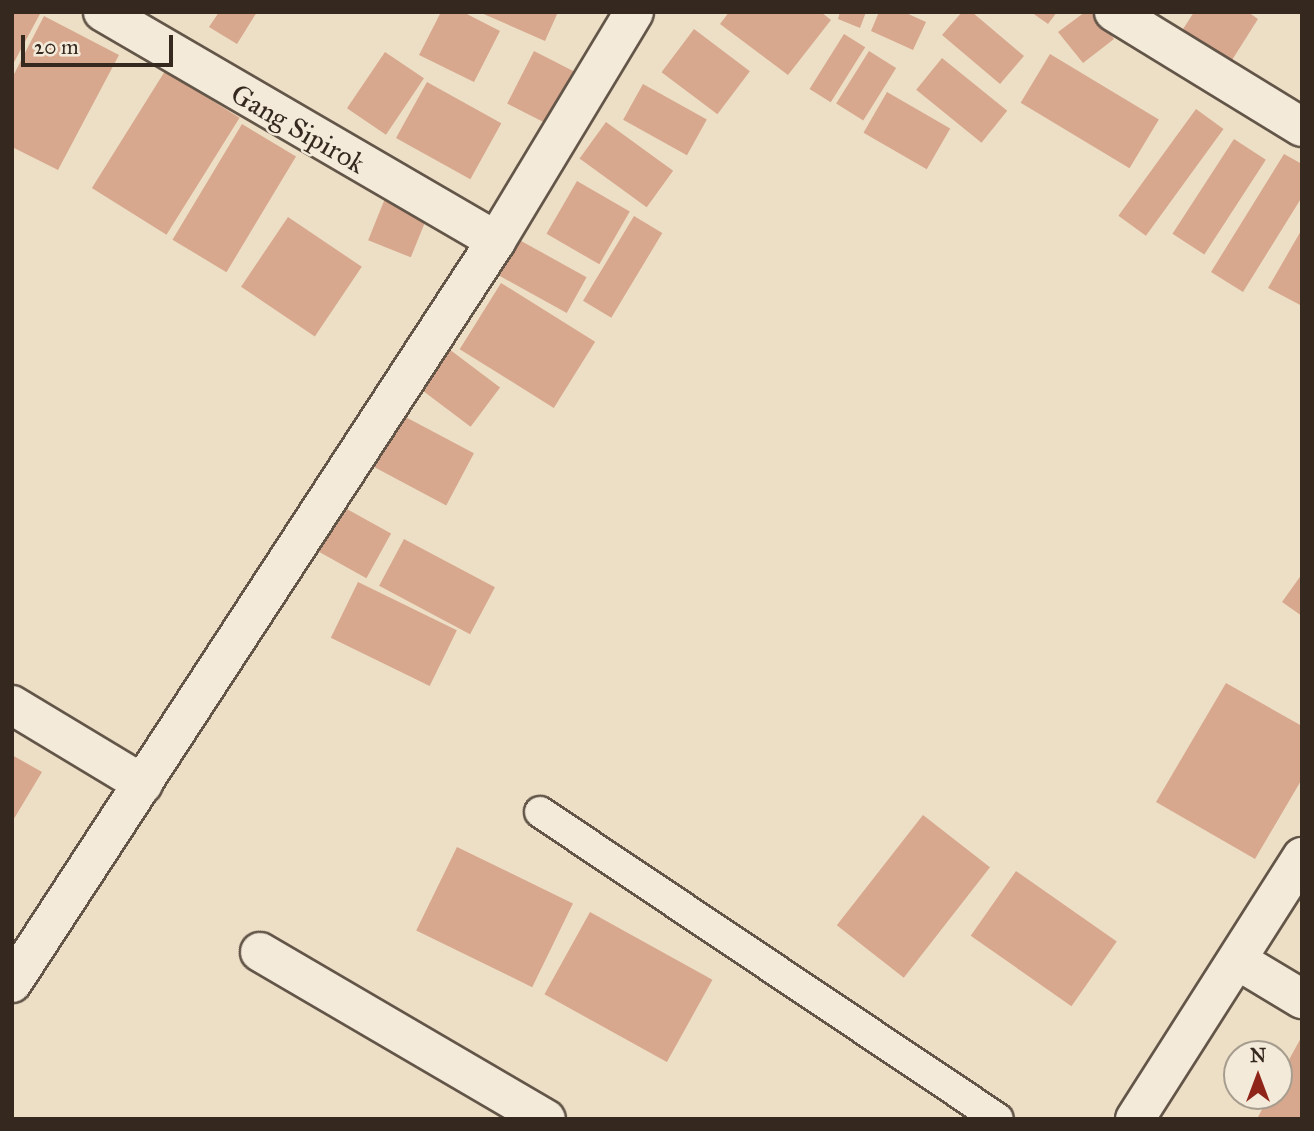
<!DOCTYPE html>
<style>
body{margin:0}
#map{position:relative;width:1314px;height:1131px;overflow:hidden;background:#eddfc6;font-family:"IM FELL Great Primer",serif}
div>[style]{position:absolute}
.building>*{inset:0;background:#d7a88e;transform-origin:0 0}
.roads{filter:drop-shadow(2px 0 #635649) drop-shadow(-2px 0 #635649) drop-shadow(0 2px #635649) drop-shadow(0 -2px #635649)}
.lane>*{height:30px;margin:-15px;padding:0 15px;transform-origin:15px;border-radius:15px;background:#f3eada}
.street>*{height:38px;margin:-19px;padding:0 19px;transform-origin:19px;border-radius:19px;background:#f3eada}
span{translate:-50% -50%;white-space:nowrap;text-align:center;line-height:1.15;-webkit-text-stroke:5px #f3eada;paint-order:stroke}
.street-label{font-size:28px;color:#35291f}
.frame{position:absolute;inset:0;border:14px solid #35291f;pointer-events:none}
.north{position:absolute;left:1223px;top:1040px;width:70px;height:70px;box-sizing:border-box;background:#f3eada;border:2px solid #a79d8f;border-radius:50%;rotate:0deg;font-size:19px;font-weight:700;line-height:28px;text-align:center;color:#35291f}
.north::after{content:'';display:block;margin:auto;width:24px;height:32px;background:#8f2418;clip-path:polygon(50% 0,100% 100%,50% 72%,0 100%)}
.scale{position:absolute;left:21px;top:35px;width:152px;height:32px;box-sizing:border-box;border:4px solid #35291f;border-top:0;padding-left:9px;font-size:21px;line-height:24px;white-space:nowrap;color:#35291f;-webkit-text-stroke:5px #f3eada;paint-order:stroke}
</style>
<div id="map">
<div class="building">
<div style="clip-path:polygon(12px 12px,41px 12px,12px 66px)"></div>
<div style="clip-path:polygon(219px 12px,257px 12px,237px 44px,209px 27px)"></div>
<div style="clip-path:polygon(441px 12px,463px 12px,500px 31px,474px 82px,419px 55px)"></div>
<div style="clip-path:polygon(479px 12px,558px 12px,545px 41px)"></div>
<div style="clip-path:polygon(729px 12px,821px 12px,831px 20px,788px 75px,720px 24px)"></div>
<div style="clip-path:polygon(840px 12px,866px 12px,860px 28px,838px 19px)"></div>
<div style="clip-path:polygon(879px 12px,904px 12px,926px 22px,913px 50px,871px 31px)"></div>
<div style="clip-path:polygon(962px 12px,972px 12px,1024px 56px,1000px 84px,942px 35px)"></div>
<div style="clip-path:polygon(1031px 12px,1057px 12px,1048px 24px)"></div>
<div style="clip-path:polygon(1085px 12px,1094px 12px,1114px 39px,1083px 63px,1058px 32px)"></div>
<div style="clip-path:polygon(1194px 12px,1248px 12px,1258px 19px,1227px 68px,1178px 37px)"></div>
<div style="clip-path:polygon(44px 16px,119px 55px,58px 170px,12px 147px,12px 78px)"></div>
<div style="left:694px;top:29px;width:70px;height:54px;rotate:37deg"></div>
<div style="left:844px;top:34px;width:25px;height:65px;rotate:32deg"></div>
<div style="left:534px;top:51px;width:51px;height:59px;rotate:27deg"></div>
<div style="left:869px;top:51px;width:32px;height:62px;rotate:32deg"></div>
<div style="left:385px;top:52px;width:47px;height:68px;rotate:34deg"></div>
<div style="left:1050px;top:54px;width:127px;height:57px;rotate:31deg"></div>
<div style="left:942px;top:58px;width:84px;height:41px;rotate:39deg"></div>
<div style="left:165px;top:71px;width:88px;height:138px;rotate:32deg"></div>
<div style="left:427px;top:82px;width:85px;height:64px;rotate:29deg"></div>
<div style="left:643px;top:84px;width:73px;height:41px;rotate:29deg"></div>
<div style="left:887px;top:92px;width:73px;height:47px;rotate:30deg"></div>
<div style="left:1196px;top:109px;width:34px;height:132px;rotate:36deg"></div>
<div style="left:606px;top:122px;width:83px;height:45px;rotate:36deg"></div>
<div style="left:242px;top:124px;width:63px;height:135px;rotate:31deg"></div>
<div style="left:1234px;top:139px;width:38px;height:113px;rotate:33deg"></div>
<div style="clip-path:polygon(1284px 154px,1302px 164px,1302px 197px,1243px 292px,1211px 272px)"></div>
<div style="left:577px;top:181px;width:61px;height:61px;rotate:30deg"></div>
<div style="left:388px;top:191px;width:46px;height:53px;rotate:22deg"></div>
<div style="left:634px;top:216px;width:33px;height:99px;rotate:31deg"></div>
<div style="left:288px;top:217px;width:89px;height:84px;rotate:34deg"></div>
<div style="clip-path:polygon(1302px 229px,1302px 306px,1268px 288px)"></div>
<div style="left:514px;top:237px;width:83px;height:41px;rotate:29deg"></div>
<div style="left:501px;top:283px;width:111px;height:78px;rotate:32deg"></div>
<div style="left:441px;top:343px;width:74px;height:49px;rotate:37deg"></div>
<div style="left:398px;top:413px;width:86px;height:59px;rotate:28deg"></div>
<div style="left:336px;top:503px;width:63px;height:51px;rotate:29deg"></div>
<div style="left:404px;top:539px;width:103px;height:53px;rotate:28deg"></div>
<div style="clip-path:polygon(1302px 574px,1302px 616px,1282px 602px)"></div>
<div style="left:358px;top:582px;width:110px;height:62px;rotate:26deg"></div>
<div style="clip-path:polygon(1226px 683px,1302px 726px,1302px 779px,1255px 859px,1156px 802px)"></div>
<div style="clip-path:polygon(12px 755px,42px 772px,12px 822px)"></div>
<div style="left:923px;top:815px;width:85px;height:140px;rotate:38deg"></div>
<div style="left:457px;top:847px;width:129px;height:93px;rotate:26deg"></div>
<div style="left:1016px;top:871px;width:123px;height:79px;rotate:35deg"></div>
<div style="left:590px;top:912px;width:140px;height:94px;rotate:29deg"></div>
<div style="clip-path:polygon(1302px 1036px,1302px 1119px,1257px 1119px,1269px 1096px,1279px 1096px,1279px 1078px)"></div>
</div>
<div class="roads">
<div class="lane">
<div style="left:540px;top:812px;width:551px;rotate:33.83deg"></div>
</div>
<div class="street">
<div style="left:103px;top:12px;width:455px;rotate:30.2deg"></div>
<div style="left:1114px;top:12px;width:220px;rotate:31.5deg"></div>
<div style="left:12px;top:705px;width:153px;rotate:31.1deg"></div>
<div style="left:260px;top:952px;width:331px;rotate:30.3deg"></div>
<div style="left:1237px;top:960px;width:76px;rotate:31deg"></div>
<div style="left:12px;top:983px;width:886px;rotate:-56.88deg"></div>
<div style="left:496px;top:241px;width:267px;rotate:-58.9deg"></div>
<div style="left:1135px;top:1119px;width:311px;rotate:-57.5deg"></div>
</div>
</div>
<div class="street-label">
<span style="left:298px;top:129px;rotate:30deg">Gang Sipirok</span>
</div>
<div class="frame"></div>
<div class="north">N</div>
<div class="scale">20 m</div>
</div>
